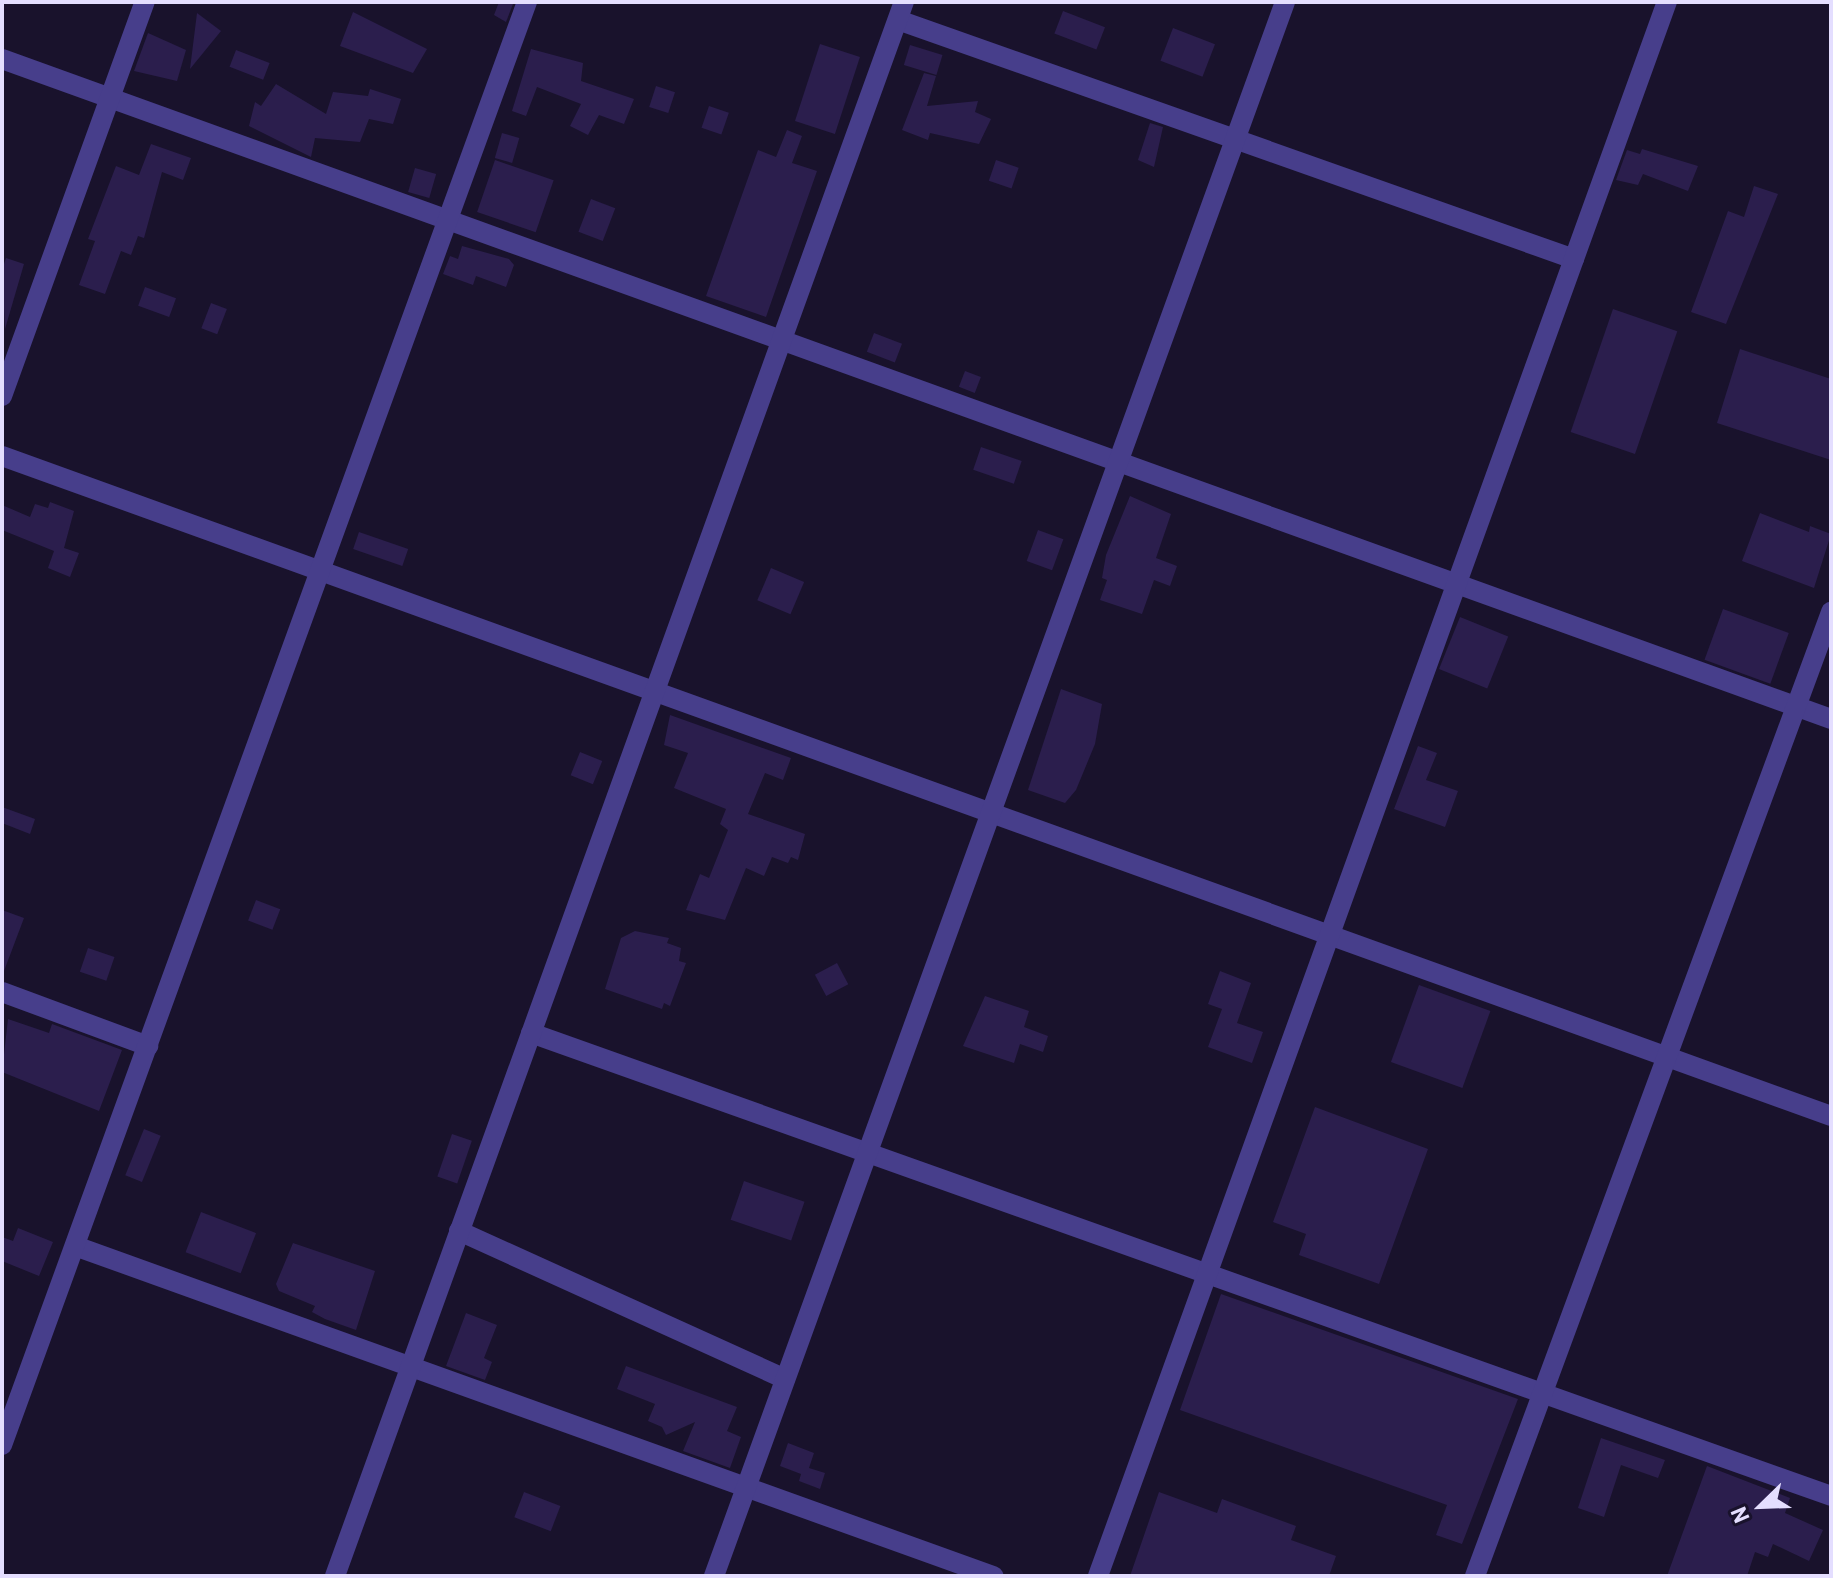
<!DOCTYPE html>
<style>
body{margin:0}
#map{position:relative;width:1833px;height:1578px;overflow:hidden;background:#19122c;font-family:Barlow,sans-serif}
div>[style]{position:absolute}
.building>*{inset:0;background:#2b1e4d;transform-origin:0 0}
.minor>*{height:20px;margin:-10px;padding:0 10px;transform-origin:10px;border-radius:10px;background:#473e8b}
span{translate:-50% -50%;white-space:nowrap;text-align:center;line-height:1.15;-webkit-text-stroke:6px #19122c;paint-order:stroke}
.frame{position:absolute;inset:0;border:4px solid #e4deff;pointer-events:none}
.north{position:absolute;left:1721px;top:1466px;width:80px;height:80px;-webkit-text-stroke:6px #19122c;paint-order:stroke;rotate:247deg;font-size:22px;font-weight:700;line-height:32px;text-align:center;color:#e4deff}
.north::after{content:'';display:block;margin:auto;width:28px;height:36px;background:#e4deff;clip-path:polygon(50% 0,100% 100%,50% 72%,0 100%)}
</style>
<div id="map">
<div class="building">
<div style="clip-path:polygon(499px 2px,513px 4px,506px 22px,494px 15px)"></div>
<div style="left:1063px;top:11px;width:45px;height:24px;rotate:21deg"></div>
<div style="clip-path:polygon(353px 12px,427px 49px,413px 73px,340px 46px)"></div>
<div style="clip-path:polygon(197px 13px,221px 31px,190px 69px)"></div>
<div style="left:1173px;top:28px;width:45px;height:35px;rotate:21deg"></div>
<div style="clip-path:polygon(148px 33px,186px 50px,177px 81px,134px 71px)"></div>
<div style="left:820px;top:44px;width:42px;height:81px;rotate:18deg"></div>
<div style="left:910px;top:45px;width:34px;height:21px;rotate:17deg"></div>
<div style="clip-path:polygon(531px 49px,583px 63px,581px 81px,634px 99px,624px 124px,599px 115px,588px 135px,570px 126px,581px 104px,537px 87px,526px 116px,512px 111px)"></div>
<div style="left:236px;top:50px;width:36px;height:18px;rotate:21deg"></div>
<div style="clip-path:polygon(924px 73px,936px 76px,927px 106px,978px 101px,975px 112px,991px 119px,979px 144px,930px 133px,928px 140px,902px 130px)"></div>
<div style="clip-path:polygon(276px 84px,326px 114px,333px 92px,368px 96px,370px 89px,401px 99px,393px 124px,369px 119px,360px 142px,315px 138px,311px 157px,249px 126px,255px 102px,261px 106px)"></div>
<div style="left:656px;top:86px;width:20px;height:22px;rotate:18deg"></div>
<div style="left:709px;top:106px;width:21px;height:23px;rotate:19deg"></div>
<div style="clip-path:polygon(1150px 123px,1163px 127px,1154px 167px,1138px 160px)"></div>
<div style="clip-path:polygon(787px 130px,802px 136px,792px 163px,817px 171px,766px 317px,706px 296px,758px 150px,776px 157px)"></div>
<div style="left:502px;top:133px;width:18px;height:26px;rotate:16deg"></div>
<div style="clip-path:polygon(151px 144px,191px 158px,183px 180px,162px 172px,144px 238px,138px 236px,131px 255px,121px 251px,105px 294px,79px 285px,95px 241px,88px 239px,116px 166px,139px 175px)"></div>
<div style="clip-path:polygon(1642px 149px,1698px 166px,1688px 191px,1643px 174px,1638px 185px,1616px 180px,1627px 150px,1640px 154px)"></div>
<div style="left:495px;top:160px;width:62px;height:55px;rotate:19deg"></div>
<div style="left:996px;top:160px;width:24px;height:22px;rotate:19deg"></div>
<div style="left:415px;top:168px;width:22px;height:25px;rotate:16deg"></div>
<div style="clip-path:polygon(1754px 186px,1778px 194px,1726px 324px,1691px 312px,1728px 211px,1744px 217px)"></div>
<div style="left:591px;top:199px;width:26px;height:35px;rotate:21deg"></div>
<div style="clip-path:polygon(462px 246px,509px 259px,514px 265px,506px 287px,476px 276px,473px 285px,443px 274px,450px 256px,458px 259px)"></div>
<div style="clip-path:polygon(6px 258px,24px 264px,5px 329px,2px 270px)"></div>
<div style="left:145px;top:287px;width:33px;height:20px;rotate:20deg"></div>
<div style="left:211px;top:303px;width:17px;height:27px;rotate:21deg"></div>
<div style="left:1613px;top:309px;width:68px;height:130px;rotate:19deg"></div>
<div style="left:874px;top:333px;width:30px;height:20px;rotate:21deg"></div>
<div style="clip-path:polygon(1740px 349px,1831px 379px,1831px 460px,1717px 423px)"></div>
<div style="left:965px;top:371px;width:17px;height:17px;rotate:21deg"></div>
<div style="left:981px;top:447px;width:43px;height:24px;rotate:19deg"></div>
<div style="clip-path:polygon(1130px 496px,1171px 514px,1156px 558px,1177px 566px,1170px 586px,1154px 580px,1142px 614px,1100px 600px,1107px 580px,1102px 578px,1106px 555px)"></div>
<div style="clip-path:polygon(50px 502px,74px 511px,64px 548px,79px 553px,70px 577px,48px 568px,54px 551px,2px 530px,2px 505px,30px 517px,35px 504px,48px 508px)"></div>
<div style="clip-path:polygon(1760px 513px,1809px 532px,1810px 526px,1831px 534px,1814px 588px,1742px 561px)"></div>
<div style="left:1038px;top:530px;width:27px;height:33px;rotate:20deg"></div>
<div style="left:359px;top:532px;width:52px;height:18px;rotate:19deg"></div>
<div style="left:771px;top:568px;width:36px;height:35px;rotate:23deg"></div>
<div style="left:1723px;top:609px;width:70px;height:54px;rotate:20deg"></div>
<div style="left:1460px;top:617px;width:52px;height:56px;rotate:22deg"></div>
<div style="clip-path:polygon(1061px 689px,1102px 704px,1095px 744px,1076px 790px,1065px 803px,1028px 790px)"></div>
<div style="clip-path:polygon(670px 715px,791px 758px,783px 780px,765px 773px,748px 814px,805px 834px,798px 860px,791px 857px,788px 863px,772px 857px,764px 876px,746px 868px,725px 920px,686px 910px,700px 874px,709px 878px,728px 830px,720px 824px,726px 809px,674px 788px,688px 753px,664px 745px)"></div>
<div style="clip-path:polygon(1418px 746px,1437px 753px,1426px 780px,1458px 791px,1445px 827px,1394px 809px)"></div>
<div style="left:580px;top:752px;width:24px;height:25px;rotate:22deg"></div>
<div style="clip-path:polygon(2px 807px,35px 819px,30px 834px,2px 823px)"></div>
<div style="left:256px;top:900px;width:26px;height:22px;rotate:21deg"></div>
<div style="clip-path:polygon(2px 910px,24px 918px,4px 971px,2px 971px)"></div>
<div style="clip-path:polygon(635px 931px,669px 938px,667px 943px,681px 948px,679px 961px,686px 963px,670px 1006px,664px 1003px,662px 1009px,605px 989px,621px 938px)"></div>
<div style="left:88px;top:948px;width:28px;height:25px;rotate:19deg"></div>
<div style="left:837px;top:963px;width:24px;height:25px;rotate:62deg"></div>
<div style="clip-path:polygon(1220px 971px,1251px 983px,1237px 1023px,1263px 1032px,1252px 1063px,1208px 1047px,1222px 1009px,1208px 1004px)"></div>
<div style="left:1419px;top:985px;width:76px;height:82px;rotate:20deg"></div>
<div style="clip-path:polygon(985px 996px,1029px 1011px,1024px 1027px,1048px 1036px,1043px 1052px,1020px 1044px,1014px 1063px,963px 1046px)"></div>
<div style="clip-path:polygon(8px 1019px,49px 1033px,52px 1024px,122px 1050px,99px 1111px,2px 1072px)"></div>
<div style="clip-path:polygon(1315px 1107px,1428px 1149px,1379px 1284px,1299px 1255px,1306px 1234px,1273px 1222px)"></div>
<div style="left:144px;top:1129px;width:18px;height:50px;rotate:22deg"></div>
<div style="left:452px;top:1134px;width:21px;height:45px;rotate:19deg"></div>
<div style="left:744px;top:1181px;width:64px;height:41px;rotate:19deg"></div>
<div style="left:201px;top:1212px;width:59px;height:43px;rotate:21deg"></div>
<div style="clip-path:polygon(18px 1228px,53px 1242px,39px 1276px,2px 1261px,2px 1237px,13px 1241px)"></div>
<div style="clip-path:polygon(293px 1243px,375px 1271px,356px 1330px,325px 1319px,312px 1312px,315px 1306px,279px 1291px,276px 1284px)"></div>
<div style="clip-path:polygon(1221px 1294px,1518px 1399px,1462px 1544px,1436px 1535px,1447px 1505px,1180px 1410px)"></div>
<div style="clip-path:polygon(466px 1313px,497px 1325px,484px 1358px,492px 1362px,485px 1380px,446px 1366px)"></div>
<div style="clip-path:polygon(626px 1366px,737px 1407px,727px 1431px,741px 1437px,730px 1468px,683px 1451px,695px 1422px,666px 1435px,662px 1427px,648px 1421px,655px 1404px,617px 1389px)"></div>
<div style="clip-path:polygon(1601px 1438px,1665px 1460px,1658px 1478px,1621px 1465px,1604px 1517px,1578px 1508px)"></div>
<div style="clip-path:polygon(788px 1443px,814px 1453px,809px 1468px,825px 1473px,820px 1489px,799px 1481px,801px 1474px,780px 1466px)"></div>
<div style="clip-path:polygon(1707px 1466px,1790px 1498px,1785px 1513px,1823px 1530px,1809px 1561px,1773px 1544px,1768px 1557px,1755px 1552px,1747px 1576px,1667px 1576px)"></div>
<div style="left:524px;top:1492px;width:39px;height:27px;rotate:21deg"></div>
<div style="clip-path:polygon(1159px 1492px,1217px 1513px,1222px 1499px,1296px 1526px,1291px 1540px,1336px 1556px,1329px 1576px,1130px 1576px)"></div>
</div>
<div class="minor">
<div style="left:898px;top:20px;width:717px;rotate:19.47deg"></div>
<div style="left:2px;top:59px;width:1944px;rotate:19.84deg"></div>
<div style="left:2px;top:396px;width:419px;rotate:-70.1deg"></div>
<div style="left:2px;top:456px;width:1944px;rotate:19.84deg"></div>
<div style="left:2px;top:992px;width:156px;rotate:20.3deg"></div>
<div style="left:531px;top:1033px;width:1380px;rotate:19.6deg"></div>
<div style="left:459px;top:1231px;width:358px;rotate:24.4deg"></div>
<div style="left:75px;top:1246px;width:976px;rotate:19.77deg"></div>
<div style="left:2px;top:1445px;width:1536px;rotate:-70.01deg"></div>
<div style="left:335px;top:1576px;width:1674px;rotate:-70.13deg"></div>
<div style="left:714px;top:1576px;width:1674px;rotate:-70.06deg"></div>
<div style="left:1098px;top:1576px;width:1674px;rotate:-70.13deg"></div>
<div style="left:1475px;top:1576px;width:1028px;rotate:-69.73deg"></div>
</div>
<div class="frame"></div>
<div class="north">N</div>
</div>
